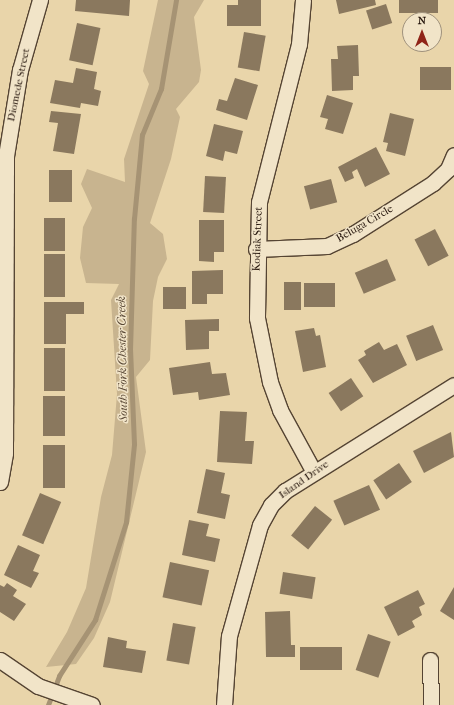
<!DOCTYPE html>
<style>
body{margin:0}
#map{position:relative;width:454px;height:705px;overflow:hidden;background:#e9d5aa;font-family:"IM FELL French Canon",serif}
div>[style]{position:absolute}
.green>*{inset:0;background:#c8b48f}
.stream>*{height:4.5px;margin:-2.25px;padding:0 2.25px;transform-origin:2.25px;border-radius:2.25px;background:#a69374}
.building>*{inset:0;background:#8a785e;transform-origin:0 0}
.roads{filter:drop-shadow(1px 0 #543) drop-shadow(-1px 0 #543) drop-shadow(0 1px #543) drop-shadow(0 -1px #543)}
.street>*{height:15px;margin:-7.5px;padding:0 7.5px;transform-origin:7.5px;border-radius:7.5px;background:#f1e4c8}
span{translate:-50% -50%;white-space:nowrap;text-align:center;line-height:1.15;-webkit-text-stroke:3px #f1e4c8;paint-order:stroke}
.street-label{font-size:11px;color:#24140b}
.water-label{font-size:12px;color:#584735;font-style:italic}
.north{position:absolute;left:402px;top:12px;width:40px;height:40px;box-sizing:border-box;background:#f1e4c8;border:1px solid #9f917c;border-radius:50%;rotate:0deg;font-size:11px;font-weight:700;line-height:16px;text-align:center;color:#24140b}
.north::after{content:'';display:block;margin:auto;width:14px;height:18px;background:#8f2418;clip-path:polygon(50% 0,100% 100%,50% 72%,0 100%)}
</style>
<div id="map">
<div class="green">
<div style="clip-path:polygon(158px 0,204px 0,194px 17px,201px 70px,199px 82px,176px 109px,180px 117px,171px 159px,150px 223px,163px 234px,167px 259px,158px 277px,153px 301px,150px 360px,136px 377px,146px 452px,110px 602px,94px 638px,76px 664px,46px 667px,67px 632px,86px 588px,101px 497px,112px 455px,117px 394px,111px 300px,119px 284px,86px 283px,80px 258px,83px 227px,92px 208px,81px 184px,87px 169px,125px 182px,124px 159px,149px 84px,143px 71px)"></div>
</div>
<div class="stream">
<div style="left:48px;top:705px;width:31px;rotate:-69deg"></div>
<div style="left:59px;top:676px;width:67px;rotate:-57.3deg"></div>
<div style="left:95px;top:620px;width:103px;rotate:-72.4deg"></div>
<div style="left:126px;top:522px;width:78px;rotate:-84.1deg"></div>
<div style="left:134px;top:444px;width:94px;rotate:-92.4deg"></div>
<div style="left:130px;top:350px;width:131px;rotate:-88.3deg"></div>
<div style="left:134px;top:219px;width:84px;rotate:-84.6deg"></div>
<div style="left:142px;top:135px;width:50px;rotate:-67.6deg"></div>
<div style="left:161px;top:89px;width:90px;rotate:-80.4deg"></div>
</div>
<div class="building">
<div style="clip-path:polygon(76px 0,130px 0,129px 16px,75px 11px)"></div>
<div style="clip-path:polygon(238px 0,261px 0,261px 26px,227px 26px,227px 5px,238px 5px)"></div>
<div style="clip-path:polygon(336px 0,375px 0,376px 5px,339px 14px)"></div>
<div style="left:399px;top:0;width:39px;height:13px"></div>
<div style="left:386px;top:4px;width:20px;height:21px;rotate:72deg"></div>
<div style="left:77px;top:23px;width:24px;height:38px;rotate:12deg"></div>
<div style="left:244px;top:32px;width:22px;height:36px;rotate:10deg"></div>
<div style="clip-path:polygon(358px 45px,359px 76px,353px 76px,353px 90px,332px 91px,331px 59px,338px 59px,337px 46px)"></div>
<div style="left:420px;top:67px;width:31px;height:23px"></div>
<div style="clip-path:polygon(76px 68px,97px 72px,94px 89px,101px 91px,98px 106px,81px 103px,80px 108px,50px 103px,55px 80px,73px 83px)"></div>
<div style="clip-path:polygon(235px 78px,258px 85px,247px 120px,216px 110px,219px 99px,227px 101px)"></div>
<div style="clip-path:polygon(327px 95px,353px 103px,343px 134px,325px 129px,328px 119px,320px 117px)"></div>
<div style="clip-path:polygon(51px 111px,81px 114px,74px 154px,53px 151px,58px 123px,49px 122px)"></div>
<div style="clip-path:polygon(390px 113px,414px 119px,405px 156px,386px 151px,388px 143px,383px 142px)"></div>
<div style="clip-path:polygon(214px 124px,243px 131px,237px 154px,225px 151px,223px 161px,206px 156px)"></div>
<div style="clip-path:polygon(376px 147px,390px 174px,365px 187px,357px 169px,352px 172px,354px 178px,345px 182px,338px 167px)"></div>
<div style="left:49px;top:170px;width:23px;height:32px"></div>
<div style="left:205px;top:176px;width:21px;height:36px;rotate:3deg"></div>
<div style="left:331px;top:179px;width:24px;height:28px;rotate:75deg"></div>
<div style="left:44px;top:218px;width:21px;height:33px"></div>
<div style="clip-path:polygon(199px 220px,224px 220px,224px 252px,214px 252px,214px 262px,199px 261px)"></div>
<div style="left:435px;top:229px;width:30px;height:23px;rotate:63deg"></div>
<div style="left:44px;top:254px;width:21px;height:43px"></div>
<div style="left:387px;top:259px;width:23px;height:35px;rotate:67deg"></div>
<div style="clip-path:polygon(223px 270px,223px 294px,207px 294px,207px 304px,192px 304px,192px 271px)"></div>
<div style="left:284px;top:282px;width:17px;height:28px"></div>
<div style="left:304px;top:283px;width:31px;height:24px"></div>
<div style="left:163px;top:287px;width:23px;height:22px"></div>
<div style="clip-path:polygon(44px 302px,84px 302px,84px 314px,66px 314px,66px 344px,44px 344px)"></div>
<div style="clip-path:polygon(219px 319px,219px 331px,209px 331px,209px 349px,186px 350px,185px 320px)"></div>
<div style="left:433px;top:325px;width:27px;height:29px;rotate:68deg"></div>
<div style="clip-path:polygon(314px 328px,316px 336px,320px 335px,326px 367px,303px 372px,295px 331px)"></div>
<div style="clip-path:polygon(379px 342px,384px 350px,397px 344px,407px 365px,373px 383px,358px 360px,366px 355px,364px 351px)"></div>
<div style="left:44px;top:348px;width:21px;height:43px"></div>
<div style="clip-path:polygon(210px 362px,212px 374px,226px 373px,230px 395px,199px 400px,198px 392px,173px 395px,169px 368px)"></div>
<div style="left:351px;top:378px;width:22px;height:27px;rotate:56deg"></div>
<div style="left:43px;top:396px;width:22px;height:40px"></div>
<div style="clip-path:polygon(220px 411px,247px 412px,245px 441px,254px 441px,252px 464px,217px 462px)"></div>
<div style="clip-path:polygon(451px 432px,454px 457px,424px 473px,413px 451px)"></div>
<div style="left:43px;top:445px;width:22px;height:43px"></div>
<div style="left:399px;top:463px;width:23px;height:31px;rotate:56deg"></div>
<div style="clip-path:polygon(206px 469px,225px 473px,221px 493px,230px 495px,225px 519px,197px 513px)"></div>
<div style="left:369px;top:485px;width:27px;height:39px;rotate:66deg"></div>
<div style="left:40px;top:493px;width:23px;height:46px;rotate:23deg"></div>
<div style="left:315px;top:506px;width:22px;height:38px;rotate:39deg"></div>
<div style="clip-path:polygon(189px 520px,209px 524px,206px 536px,220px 539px,215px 562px,182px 555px)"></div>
<div style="clip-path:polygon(18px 545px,40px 555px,33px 571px,39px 573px,31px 588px,4px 575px)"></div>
<div style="left:170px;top:562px;width:40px;height:36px;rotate:12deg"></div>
<div style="left:283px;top:572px;width:33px;height:22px;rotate:9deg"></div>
<div style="clip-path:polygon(7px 583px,17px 590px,13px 596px,26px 604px,14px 621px,0 612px,0 585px,4px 587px)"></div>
<div style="clip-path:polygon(454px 587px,454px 620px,440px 611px)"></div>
<div style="clip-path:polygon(418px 590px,425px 604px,419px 607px,422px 615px,412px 621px,415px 627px,398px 636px,384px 607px)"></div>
<div style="clip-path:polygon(290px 611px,291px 645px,295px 645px,295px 657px,266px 657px,265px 612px)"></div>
<div style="left:173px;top:623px;width:23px;height:38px;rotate:10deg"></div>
<div style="left:368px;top:634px;width:24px;height:38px;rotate:19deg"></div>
<div style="clip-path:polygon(108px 637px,127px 641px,126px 648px,146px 651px,142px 673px,103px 667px)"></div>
<div style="left:300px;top:647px;width:42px;height:23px"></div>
</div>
<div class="roads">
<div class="street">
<div style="left:303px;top:0;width:44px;rotate:95.2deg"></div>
<div style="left:299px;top:44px;width:163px;rotate:104.2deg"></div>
<div style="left:259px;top:202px;width:116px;rotate:91deg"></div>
<div style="left:257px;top:318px;width:65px;rotate:78.5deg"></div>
<div style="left:270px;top:382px;width:30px;rotate:70deg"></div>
<div style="left:280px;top:410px;width:71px;rotate:61.3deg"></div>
<div style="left:256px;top:249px;width:71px;rotate:-2.4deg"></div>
<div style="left:327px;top:246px;width:29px;rotate:-25deg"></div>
<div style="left:353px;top:234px;width:95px;rotate:-32.5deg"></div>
<div style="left:433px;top:183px;width:21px;rotate:-43deg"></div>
<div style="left:448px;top:169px;width:15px;rotate:-67deg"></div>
<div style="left:0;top:482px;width:29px;rotate:-80deg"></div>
<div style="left:5px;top:453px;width:297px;rotate:-89.8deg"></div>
<div style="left:6px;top:156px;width:87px;rotate:-80.8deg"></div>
<div style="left:20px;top:70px;width:73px;rotate:-74.1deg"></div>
<div style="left:0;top:660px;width:46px;rotate:34.4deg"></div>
<div style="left:38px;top:686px;width:57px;rotate:19.4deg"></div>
<div style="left:430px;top:660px;width:45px;rotate:88.7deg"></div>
<div style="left:224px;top:705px;width:69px;rotate:-85.9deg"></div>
<div style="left:229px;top:636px;width:115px;rotate:-74.4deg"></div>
<div style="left:260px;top:525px;width:23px;rotate:-61deg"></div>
<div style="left:271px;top:505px;width:20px;rotate:-45deg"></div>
<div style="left:285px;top:491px;width:199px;rotate:-32.1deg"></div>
</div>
</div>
<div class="street-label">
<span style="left:19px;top:85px;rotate:-78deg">Diomede Street</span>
<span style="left:365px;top:224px;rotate:-30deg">Beluga Circle</span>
<span style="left:258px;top:239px;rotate:-88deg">Kodiak Street</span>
<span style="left:304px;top:480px;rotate:-35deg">Island Drive</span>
</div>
<div class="water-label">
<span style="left:123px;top:359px;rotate:-91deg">South Fork Chester Creek</span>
</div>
<div class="north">N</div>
</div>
